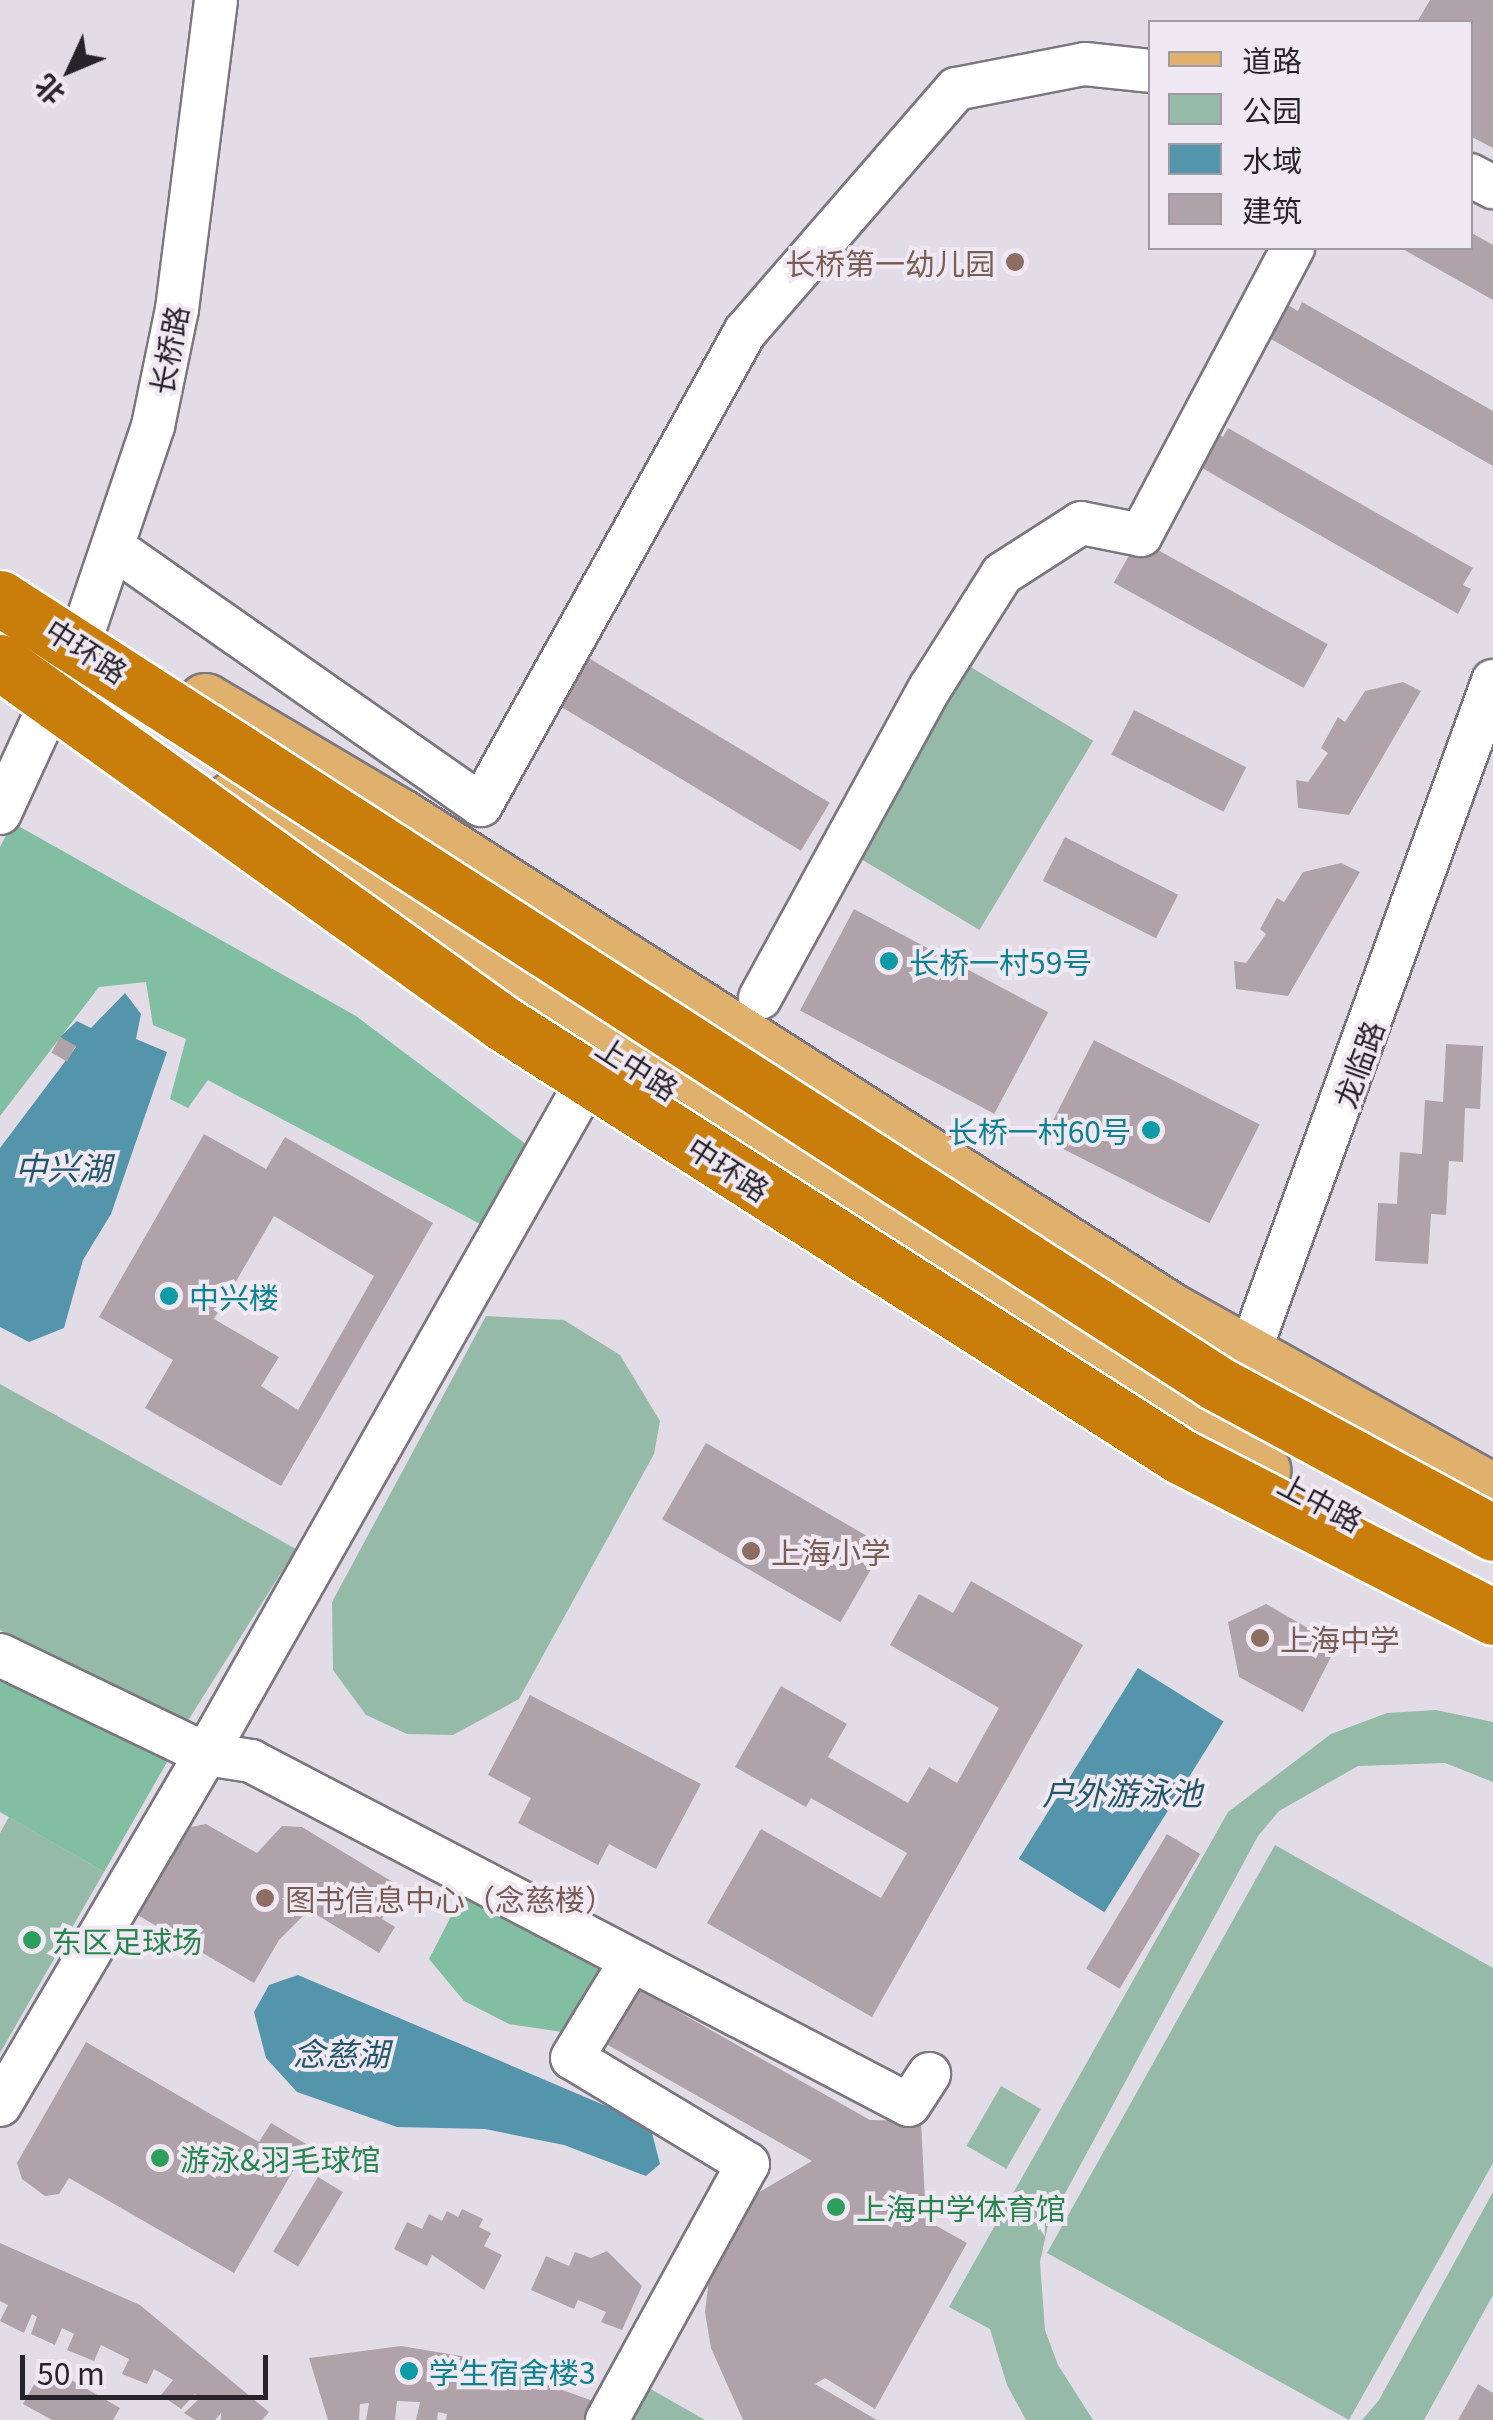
<!DOCTYPE html>
<meta charset="utf-8">
<style>
body{margin:0}
#map{position:relative;width:1493px;height:2420px;overflow:hidden;background:#e2dce7;font-family:Georgia,"Noto Sans SC",serif}
div>[style]{position:absolute}
.green>*{inset:0;background:#96baa8;transform-origin:0 0}
.forest>*{inset:0;background:#82bea2}
.water>*{inset:0;background:#5495ac;transform-origin:0 0}
.building>*{inset:0;background:#afa3a9;transform-origin:0 0}
.roads{filter:drop-shadow(2px 0 #7b767f) drop-shadow(-2px 0 #7b767f) drop-shadow(0 2px #7b767f) drop-shadow(0 -2px #7b767f)}
.minor>*{height:42px;margin:-21px;padding:0 21px;transform-origin:21px;border-radius:21px;background:#fff}
.major>*{height:55px;margin:-27.5px;padding:0 27.5px;transform-origin:27.5px;border-radius:27.5px;background:#dfb16d}
.bridges{filter:drop-shadow(2px 0 #fff) drop-shadow(-2px 0 #fff) drop-shadow(0 2px #fff) drop-shadow(0 -2px #fff)}
.highway-bridge>*{height:55px;margin:-27.5px;padding:0 27.5px;transform-origin:27.5px;border-radius:27.5px;background:#c97d0b}
.dots>*{width:28px;height:28px;translate:-50% -50%;box-sizing:border-box;border:5px solid #f0e9f4;border-radius:50%}
span{translate:-50% -50%;white-space:nowrap;text-align:center;line-height:1.15;-webkit-text-stroke:8px #f0e9f4;paint-order:stroke}
.education-label{font-size:30px;color:#785e54}
.right{translate:-100% -50%;text-align:right}
.left{translate:0 -50%;text-align:left}
.street-label{font-size:30px;color:#272429}
.culture-label{font-size:30px;color:#0d838f}
.leisure-label{font-size:30px;color:#27864d}
.water-label{font-size:32px;color:#225769;font-style:italic}
.legend{position:absolute;left:1148px;top:20px;width:325px;height:230px;box-sizing:border-box;background:#f0e9f4;border:2px solid #a09aa3;margin:0;padding:12px 18px;list-style:none;font-size:30px;color:#272429}
.legend li{display:flex;align-items:center;gap:20px;height:50px}
.legend b{width:50px;border:2px solid #a09aa3}
.north{position:absolute;left:20px;top:20px;width:100px;height:100px;-webkit-text-stroke:8px #f0e9f4;paint-order:stroke;rotate:226deg;font-size:28px;font-weight:700;line-height:40px;text-align:center;color:#272429}
.north::after{content:'';display:block;margin:auto;width:35px;height:45px;background:#272429;clip-path:polygon(50% 0,100% 100%,50% 72%,0 100%)}
.scale{position:absolute;left:20px;top:2355px;width:248px;height:45px;box-sizing:border-box;border:5px solid #272429;border-top:0;padding-left:12px;font-size:30px;line-height:35px;white-space:nowrap;color:#272429;-webkit-text-stroke:8px #f0e9f4;paint-order:stroke}
</style>
<div id="map">
<div class="green">
<div style="left:969px;top:666px;width:145px;height:221px;rotate:31deg"></div>
<div style="clip-path:polygon(486px 1316px,564px 1320px,620px 1355px,660px 1421px,654px 1454px,519px 1699px,453px 1735px,407px 1734px,366px 1715px,333px 1670px,332px 1602px)"></div>
<div style="clip-path:polygon(0 1384px,296px 1549px,184px 1727px,0 1630px)"></div>
<div style="clip-path:polygon(1436px 1710px,1493px 1722px,1493px 1782px,1445px 1763px,1358px 1766px,1279px 1811px,1258px 1836px,1048px 2225px,1040px 2262px,1045px 2330px,1058px 2365px,1093px 2420px,1026px 2420px,1007px 2385px,990px 2329px,949px 2307px,1228px 1812px,1331px 1734px,1387px 1713px)"></div>
<div style="clip-path:polygon(9px 1817px,104px 1872px,0 2053px,0 1833px)"></div>
<div style="clip-path:polygon(1275px 1845px,1493px 1968px,1493px 2163px,1349px 2420px,1047px 2253px)"></div>
<div style="left:1001px;top:2086px;width:46px;height:69px;rotate:30deg"></div>
<div style="clip-path:polygon(1493px 2192px,1493px 2295px,1424px 2420px,1362px 2420px,1379px 2400px)"></div>
<div style="clip-path:polygon(642px 2384px,705px 2420px,621px 2420px)"></div>
</div>
<div class="forest">
<div style="clip-path:polygon(13px 823px,356px 1016px,535px 1151px,482px 1225px,208px 1080px,188px 1108px,170px 1099px,186px 1039px,153px 1025px,146px 982px,99px 987px,0 1116px,0 847px)"></div>
<div style="clip-path:polygon(0 1669px,174px 1750px,104px 1872px,0 1812px)"></div>
<div style="clip-path:polygon(462px 1895px,602px 1969px,569px 2033px,509px 2024px,464px 2001px,429px 1959px)"></div>
</div>
<div class="water">
<div style="clip-path:polygon(125px 993px,141px 1014px,136px 1039px,167px 1052px,111px 1214px,83px 1260px,64px 1328px,29px 1342px,0 1327px,0 1148px,76px 1047px,60px 1037px,77px 1021px,91px 1028px)"></div>
<div style="left:1138px;top:1668px;width:101px;height:225px;rotate:32deg"></div>
<div style="clip-path:polygon(298px 1975px,618px 2111px,652px 2133px,660px 2164px,646px 2176px,564px 2145px,485px 2129px,397px 2127px,297px 2092px,266px 2058px,254px 2012px,269px 1985px)"></div>
</div>
<div class="building">
<div style="clip-path:polygon(1430px 0,1493px 0,1493px 148px,1470px 136px,1470px 22px,1417px 22px)"></div>
<div style="clip-path:polygon(1470px 232px,1493px 245px,1493px 300px,1401px 248px,1470px 248px)"></div>
<div style="clip-path:polygon(1281px 301px,1298px 311px,1302px 302px,1493px 411px,1493px 466px,1262px 334px)"></div>
<div style="clip-path:polygon(1207px 427px,1223px 437px,1228px 428px,1473px 568px,1463px 585px,1471px 589px,1458px 614px,1188px 460px)"></div>
<div style="left:1138px;top:539px;width:217px;height:50px;rotate:29deg"></div>
<div style="left:582px;top:654px;width:289px;height:56px;rotate:31deg"></div>
<div style="clip-path:polygon(1403px 682px,1421px 691px,1349px 815px,1298px 808px,1296px 780px,1308px 782px,1328px 753px,1321px 748px,1338px 717px,1345px 722px,1365px 691px)"></div>
<div style="left:1134px;top:710px;width:126px;height:50px;rotate:27deg"></div>
<div style="left:1065px;top:837px;width:127px;height:49px;rotate:27deg"></div>
<div style="clip-path:polygon(1341px 863px,1360px 872px,1288px 996px,1236px 989px,1234px 961px,1246px 963px,1266px 934px,1260px 929px,1277px 898px,1284px 902px,1303px 872px)"></div>
<div style="left:854px;top:909px;width:220px;height:115px;rotate:28deg"></div>
<div style="left:60px;top:1037px;width:18px;height:18px;rotate:29deg"></div>
<div style="left:1094px;top:1040px;width:186px;height:111px;rotate:27deg"></div>
<div style="clip-path:polygon(1446px 1044px,1483px 1046px,1480px 1109px,1465px 1108px,1463px 1162px,1449px 1161px,1446px 1215px,1431px 1214px,1428px 1264px,1375px 1261px,1378px 1203px,1397px 1204px,1400px 1152px,1422px 1154px,1425px 1100px,1443px 1102px)"></div>
<div style="clip-path:polygon(evenodd,204px 1134px,266px 1169px,285px 1137px,433px 1223px,281px 1486px,145px 1408px,173px 1360px,99px 1317px,204px 1134px,274px 1216px,374px 1276px,298px 1410px,261px 1386px,279px 1357px,214px 1319px,274px 1216px)"></div>
<div style="left:706px;top:1443px;width:206px;height:88px;rotate:30deg"></div>
<div style="clip-path:polygon(971px 1581px,1083px 1645px,872px 2017px,707px 1923px,761px 1829px,881px 1898px,907px 1853px,811px 1798px,806px 1807px,735px 1767px,781px 1686px,847px 1724px,828px 1757px,908px 1803px,929px 1767px,957px 1783px,999px 1708px,890px 1645px,919px 1594px,953px 1613px)"></div>
<div style="clip-path:polygon(1266px 1604px,1337px 1645px,1303px 1712px,1239px 1677px,1228px 1622px)"></div>
<div style="clip-path:polygon(530px 1695px,701px 1784px,656px 1869px,609px 1844px,598px 1865px,518px 1823px,531px 1798px,488px 1775px)"></div>
<div style="clip-path:polygon(206px 1824px,257px 1853px,282px 1826px,302px 1827px,401px 1887px,382px 1919px,395px 1927px,379px 1953px,309px 1910px,279px 1940px,254px 1983px,129px 1910px,186px 1828px)"></div>
<div style="left:1167px;top:1834px;width:39px;height:157px;rotate:31deg"></div>
<div style="clip-path:polygon(631px 1985px,870px 2120px,921px 2121px,926px 2220px,967px 2243px,875px 2409px,825px 2378px,815px 2384px,877px 2420px,743px 2420px,711px 2348px,705px 2312px,710px 2271px,724px 2235px,756px 2194px,812px 2161px,599px 2040px)"></div>
<div style="clip-path:polygon(86px 2042px,259px 2142px,271px 2123px,308px 2145px,234px 2273px,69px 2178px,59px 2194px,45px 2196px,22px 2179px,17px 2163px)"></div>
<div style="left:318px;top:2177px;width:29px;height:87px;rotate:31deg"></div>
<div style="clip-path:polygon(462px 2209px,483px 2219px,479px 2227px,491px 2233px,484px 2246px,502px 2255px,484px 2290px,432px 2255px,427px 2266px,394px 2249px,407px 2222px,422px 2229px,429px 2214px,442px 2221px,447px 2211px,458px 2217px)"></div>
<div style="clip-path:polygon(0 2243px,140px 2305px,269px 2412px,262px 2420px,221px 2420px,221px 2413px,215px 2420px,195px 2420px,184px 2413px,199px 2399px,195px 2394px,181px 2409px,161px 2395px,173px 2380px,154px 2369px,147px 2384px,122px 2374px,129px 2359px,101px 2345px,94px 2361px,67px 2350px,74px 2334px,62px 2328px,55px 2345px,31px 2334px,37px 2317px,32px 2314px,24px 2333px,0 2321px,8px 2305px,0 2301px)"></div>
<div style="clip-path:polygon(607px 2251px,642px 2286px,622px 2330px,601px 2322px,606px 2312px,578px 2300px,574px 2309px,531px 2290px,546px 2256px,569px 2266px,575px 2252px,591px 2258px)"></div>
<div style="clip-path:polygon(401px 2346px,473px 2358px,593px 2401px,586px 2420px,446px 2420px,447px 2414px,438px 2412px,437px 2420px,416px 2420px,420px 2402px,397px 2401px,395px 2420px,366px 2420px,369px 2403px,360px 2404px,359px 2420px,328px 2420px,309px 2358px)"></div>
<div style="clip-path:polygon(45px 2365px,120px 2408px,113px 2420px,52px 2420px,23px 2404px)"></div>
<div style="clip-path:polygon(1478px 2384px,1493px 2393px,1493px 2420px,1458px 2420px)"></div>
</div>
<div class="roads">
<div class="minor">
<div style="left:1470px;top:175px;width:26px;rotate:28deg"></div>
<div style="left:114px;top:548px;width:448px;rotate:35deg"></div>
<div style="left:481px;top:805px;width:542px;rotate:-60.83deg"></div>
<div style="left:745px;top:332px;width:322px;rotate:-49deg"></div>
<div style="left:956px;top:89px;width:131px;rotate:-11deg"></div>
<div style="left:1085px;top:64px;width:65px;rotate:6.1deg"></div>
<div style="left:0;top:813px;width:201px;rotate:-65.3deg"></div>
<div style="left:84px;top:630px;width:215px;rotate:-71.3deg"></div>
<div style="left:153px;top:426px;width:119px;rotate:-78.4deg"></div>
<div style="left:177px;top:309px;width:311px;rotate:-82.8deg"></div>
<div style="left:760px;top:998px;width:354px;rotate:-61.3deg"></div>
<div style="left:930px;top:688px;width:135px;rotate:-57.7deg"></div>
<div style="left:1002px;top:574px;width:94px;rotate:-32.8deg"></div>
<div style="left:1081px;top:523px;width:61px;rotate:11.3deg"></div>
<div style="left:1141px;top:535px;width:325px;rotate:-62.1deg"></div>
<div style="left:602px;top:1055px;width:803px;rotate:119.53deg"></div>
<div style="left:206px;top:1754px;width:46px;rotate:8.8deg"></div>
<div style="left:251px;top:1761px;width:742px;rotate:27.6deg"></div>
<div style="left:909px;top:2105px;width:37px;rotate:-57deg"></div>
<div style="left:1238px;top:1384px;width:748px;rotate:-70.06deg"></div>
<div style="left:0;top:1655px;width:229px;rotate:25.7deg"></div>
<div style="left:206px;top:1754px;width:407px;rotate:120.4deg"></div>
<div style="left:607px;top:2420px;width:292px;rotate:-61.2deg"></div>
<div style="left:748px;top:2164px;width:205px;rotate:-148.9deg"></div>
<div style="left:572px;top:2058px;width:114px;rotate:-58.7deg"></div>
</div>
<div class="major">
<div style="left:205px;top:701px;width:226px;rotate:30.7deg"></div>
<div style="left:399px;top:816px;width:917px;rotate:32.67deg"></div>
<div style="left:1171px;top:1311px;width:369px;rotate:29.3deg"></div>
<div style="left:233px;top:799px;width:1174px;rotate:33.32deg"></div>
<div style="left:1214px;top:1444px;width:55px;rotate:28.4deg"></div>
</div>
</div>
<div class="bridges">
<div class="highway-bridge">
<div style="left:0;top:598px;width:1447px;rotate:32.84deg"></div>
<div style="left:1216px;top:1383px;width:315px;rotate:28.4deg"></div>
<div style="left:0;top:662px;width:621px;rotate:35.69deg"></div>
<div style="left:504px;top:1024px;width:802px;rotate:32.58deg"></div>
<div style="left:1180px;top:1456px;width:352px;rotate:27.2deg"></div>
</div>
</div>
<div class="dots">
<div style="left:1015px;top:262px;background:#8d6e63"></div>
<div style="left:889px;top:961px;background:#0f9aa8"></div>
<div style="left:1151px;top:1130px;background:#0f9aa8"></div>
<div style="left:169px;top:1296px;background:#0f9aa8"></div>
<div style="left:751px;top:1551px;background:#8d6e63"></div>
<div style="left:1260px;top:1638px;background:#8d6e63"></div>
<div style="left:265px;top:1898px;background:#8d6e63"></div>
<div style="left:32px;top:1940px;background:#2e9e5b"></div>
<div style="left:160px;top:2158px;background:#2e9e5b"></div>
<div style="left:836px;top:2207px;background:#2e9e5b"></div>
<div style="left:409px;top:2371px;background:#0f9aa8"></div>
</div>
<div class="education-label">
<span class="right" style="left:995px;top:262px">长桥第一幼儿园</span>
<span class="left" style="left:771px;top:1551px">上海小学</span>
<span class="left" style="left:1280px;top:1638px">上海中学</span>
<span class="left" style="left:285px;top:1898px">图书信息中心（念慈楼）</span>
</div>
<div class="street-label">
<span style="left:168px;top:350px;rotate:-79deg">长桥路</span>
<span style="left:87px;top:650px;rotate:33deg">中环路</span>
<span style="left:1358px;top:1064px;rotate:-70deg">龙临路</span>
<span style="left:638px;top:1067px;rotate:33deg">上中路</span>
<span style="left:729px;top:1168px;rotate:33deg">中环路</span>
<span style="left:1321px;top:1501px;rotate:28deg">上中路</span>
</div>
<div class="culture-label">
<span class="left" style="left:909px;top:961px">长桥一村59号</span>
<span class="right" style="left:1131px;top:1130px">长桥一村60号</span>
<span class="left" style="left:189px;top:1296px">中兴楼</span>
<span class="left" style="left:429px;top:2371px">学生宿舍楼3</span>
</div>
<div class="leisure-label">
<span class="left" style="left:52px;top:1940px">东区足球场</span>
<span class="left" style="left:180px;top:2158px">游泳&amp;羽毛球馆</span>
<span class="left" style="left:856px;top:2207px">上海中学体育馆</span>
</div>
<div class="water-label">
<span style="left:63px;top:1166px">中兴湖</span>
<span style="left:1122px;top:1791px">户外游泳池</span>
<span style="left:341px;top:2052px">念慈湖</span>
</div>
<ul class="legend">
<li><b style="height:12px;background:#dfb16d"></b>道路</li>
<li><b style="height:28px;background:#96baa8"></b>公园</li>
<li><b style="height:28px;background:#5495ac"></b>水域</li>
<li><b style="height:28px;background:#afa3a9"></b>建筑</li>
</ul>
<div class="north">北</div>
<div class="scale">50 m</div>
</div>
